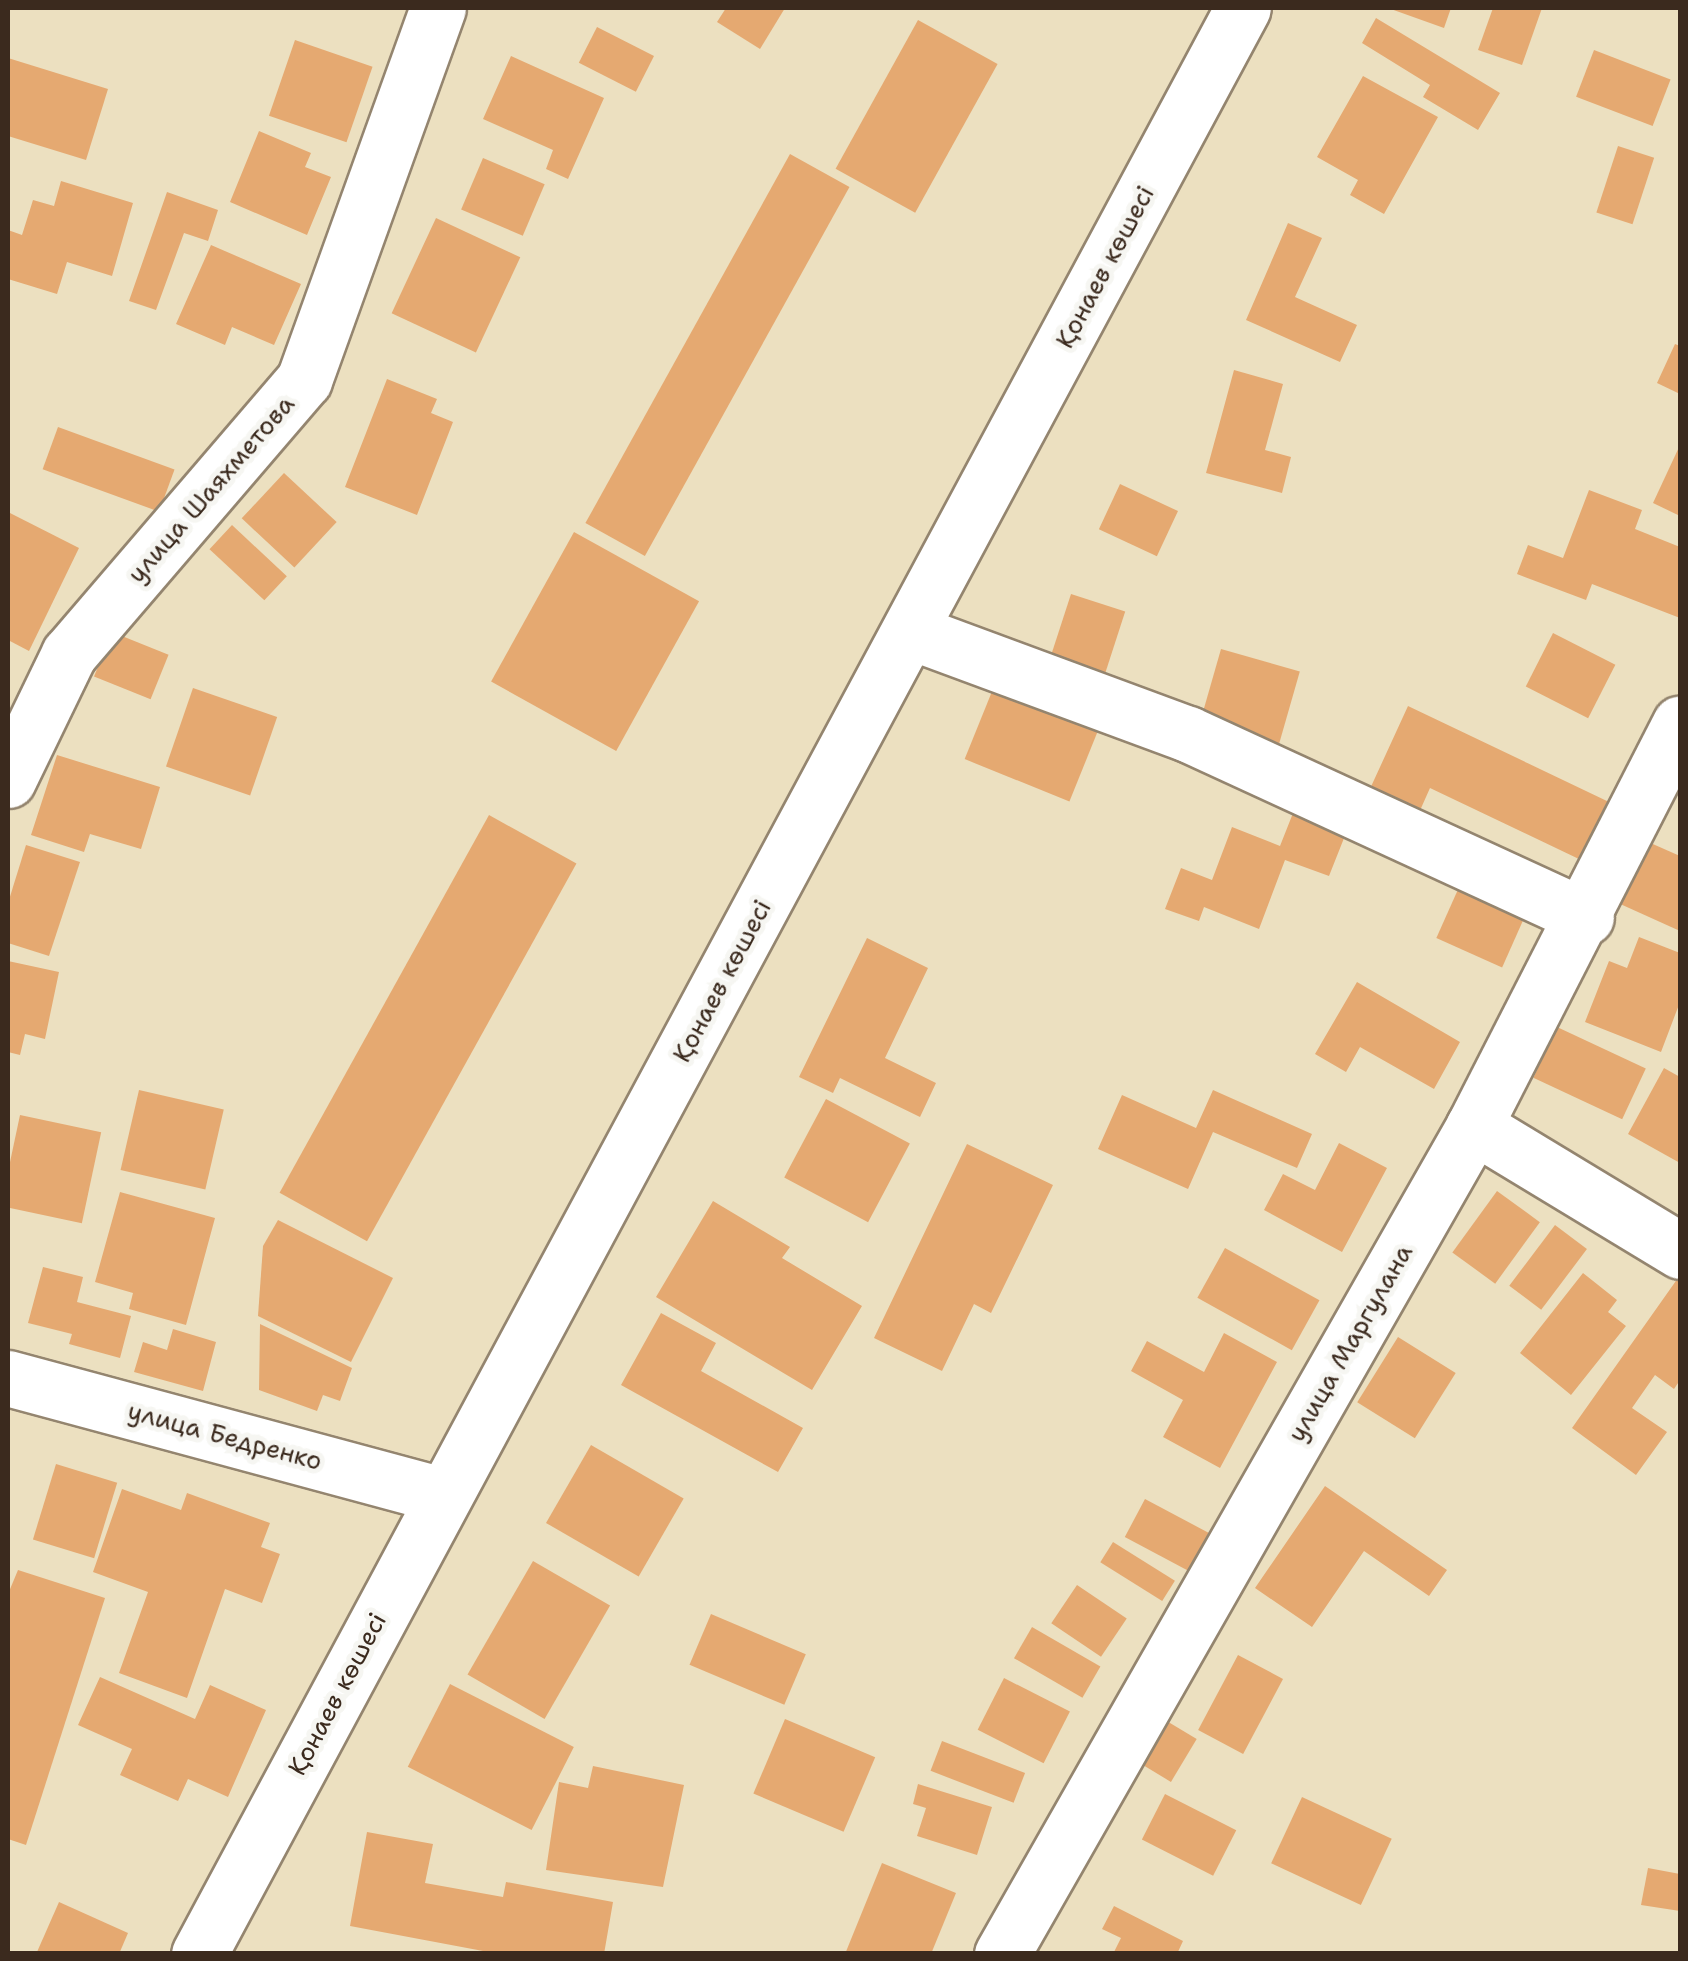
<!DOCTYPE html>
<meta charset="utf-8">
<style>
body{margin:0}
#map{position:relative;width:1688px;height:1961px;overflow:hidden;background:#ece0c0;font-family:"Shantell Sans",sans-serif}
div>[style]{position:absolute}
.building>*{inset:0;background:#e5a971;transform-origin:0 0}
.roads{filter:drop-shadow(2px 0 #94856f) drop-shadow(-2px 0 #94856f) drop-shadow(0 2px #94856f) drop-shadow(0 -2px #94856f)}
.minor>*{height:55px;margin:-27.5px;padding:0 27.5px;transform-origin:27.5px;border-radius:27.5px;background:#fff}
.major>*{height:55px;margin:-27.5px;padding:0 27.5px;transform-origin:27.5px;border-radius:27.5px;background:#fff}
span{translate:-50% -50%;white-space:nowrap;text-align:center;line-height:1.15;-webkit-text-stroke:10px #f6f6f2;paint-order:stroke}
.street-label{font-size:25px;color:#3b2a1e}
.frame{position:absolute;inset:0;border:10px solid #3b2a1e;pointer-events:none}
</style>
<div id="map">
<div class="building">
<div style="clip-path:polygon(726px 8px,785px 8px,760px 49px,717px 22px)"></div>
<div style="clip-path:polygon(1388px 8px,1451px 8px,1444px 28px)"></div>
<div style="clip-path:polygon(1493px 8px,1542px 8px,1522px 65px,1478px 50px)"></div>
<div style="clip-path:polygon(1376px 18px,1500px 93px,1478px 130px,1423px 97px,1430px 85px,1362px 43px)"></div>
<div style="left:918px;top:20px;width:91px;height:170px;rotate:29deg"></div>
<div style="left:597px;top:27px;width:64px;height:40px;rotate:27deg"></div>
<div style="left:295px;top:40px;width:82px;height:80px;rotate:19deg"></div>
<div style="left:1594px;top:50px;width:82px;height:50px;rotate:21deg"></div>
<div style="clip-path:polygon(511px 56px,604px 98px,568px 179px,546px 169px,553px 150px,483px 119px)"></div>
<div style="clip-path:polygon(8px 58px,108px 89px,86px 160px,8px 136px)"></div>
<div style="clip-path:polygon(1363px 76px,1438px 117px,1384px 214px,1350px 195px,1358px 180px,1317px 157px)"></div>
<div style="clip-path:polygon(259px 131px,311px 153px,305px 167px,331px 177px,307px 235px,230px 202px)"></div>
<div style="left:1618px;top:146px;width:38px;height:70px;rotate:18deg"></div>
<div style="left:790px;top:154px;width:68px;height:422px;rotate:29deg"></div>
<div style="left:483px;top:158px;width:67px;height:56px;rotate:23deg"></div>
<div style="clip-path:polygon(61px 181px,133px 203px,112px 276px,67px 262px,57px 294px,8px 279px,8px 230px,22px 235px,33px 200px,54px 206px)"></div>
<div style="clip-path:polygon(167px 192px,218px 210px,208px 241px,184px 233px,156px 310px,129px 301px)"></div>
<div style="left:436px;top:218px;width:93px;height:105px;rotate:25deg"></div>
<div style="clip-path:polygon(1288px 223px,1322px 238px,1295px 297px,1357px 325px,1340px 362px,1246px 320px)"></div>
<div style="clip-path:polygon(211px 245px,301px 284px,274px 345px,232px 327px,225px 345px,176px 324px)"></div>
<div style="clip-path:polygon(1675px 344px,1680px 346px,1680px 394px,1657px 383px)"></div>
<div style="clip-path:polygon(1234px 370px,1283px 384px,1265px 450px,1291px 457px,1282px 493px,1206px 473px)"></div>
<div style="clip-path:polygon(387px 379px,437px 399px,431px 413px,453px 422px,417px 515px,345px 487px)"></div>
<div style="left:58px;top:427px;width:124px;height:45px;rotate:20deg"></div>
<div style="clip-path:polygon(1680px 445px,1680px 516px,1653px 503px)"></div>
<div style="left:284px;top:473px;width:72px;height:62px;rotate:43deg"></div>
<div style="left:1120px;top:484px;width:64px;height:50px;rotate:25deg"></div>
<div style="clip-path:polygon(1589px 490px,1642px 510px,1635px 529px,1680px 547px,1680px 618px,1592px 584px,1586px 600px,1517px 574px,1528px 545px,1563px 558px)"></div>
<div style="clip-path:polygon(8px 512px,79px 548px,29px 651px,8px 640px)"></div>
<div style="left:232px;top:525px;width:75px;height:33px;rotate:43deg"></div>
<div style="left:574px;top:532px;width:143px;height:171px;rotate:29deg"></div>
<div style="left:1071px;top:594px;width:57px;height:65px;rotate:18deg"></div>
<div style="left:112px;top:632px;width:61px;height:48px;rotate:22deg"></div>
<div style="left:1553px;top:633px;width:70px;height:60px;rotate:27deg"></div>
<div style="left:1221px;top:649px;width:82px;height:78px;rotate:16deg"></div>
<div style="left:995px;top:684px;width:113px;height:81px;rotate:22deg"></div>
<div style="left:193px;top:688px;width:89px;height:83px;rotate:19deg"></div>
<div style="clip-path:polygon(1408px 706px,1609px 802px,1581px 860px,1430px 788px,1418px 815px,1369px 791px)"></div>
<div style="clip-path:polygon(57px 755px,160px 787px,141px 849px,90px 834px,84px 852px,31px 835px)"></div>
<div style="clip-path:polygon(1297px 803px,1350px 823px,1329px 876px,1285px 860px,1259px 929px,1204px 907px,1199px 921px,1165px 909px,1181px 868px,1212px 880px,1232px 827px,1280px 846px)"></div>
<div style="left:489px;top:815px;width:100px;height:432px;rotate:29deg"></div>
<div style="clip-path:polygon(1646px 841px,1680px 856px,1680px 931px,1618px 903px)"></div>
<div style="clip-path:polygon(26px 845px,80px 862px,49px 956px,8px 943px,8px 903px)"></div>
<div style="left:1464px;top:876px;width:72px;height:68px;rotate:24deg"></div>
<div style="clip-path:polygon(1639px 937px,1680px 953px,1680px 1002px,1661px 1052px,1585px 1022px,1609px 961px,1627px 968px)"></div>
<div style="clip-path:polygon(867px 938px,928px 968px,885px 1058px,936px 1083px,920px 1117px,840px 1078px,833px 1093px,799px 1077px)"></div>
<div style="clip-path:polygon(8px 961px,59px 972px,45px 1039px,25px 1034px,20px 1055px,8px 1052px)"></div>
<div style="clip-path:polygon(1357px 982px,1460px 1042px,1434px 1089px,1360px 1047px,1346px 1072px,1315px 1054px)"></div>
<div style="left:1557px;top:1027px;width:98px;height:56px;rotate:25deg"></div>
<div style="clip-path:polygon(1664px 1068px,1680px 1077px,1680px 1163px,1628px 1134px)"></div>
<div style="left:139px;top:1090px;width:87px;height:82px;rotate:13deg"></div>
<div style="clip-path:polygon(1213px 1090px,1312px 1134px,1297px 1168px,1213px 1132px,1188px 1189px,1098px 1149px,1122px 1095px,1196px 1128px)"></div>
<div style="left:826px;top:1099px;width:95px;height:89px;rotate:28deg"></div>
<div style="left:20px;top:1115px;width:83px;height:93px;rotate:12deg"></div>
<div style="clip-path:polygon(1339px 1143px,1387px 1168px,1342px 1252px,1264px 1210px,1283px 1174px,1315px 1190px)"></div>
<div style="clip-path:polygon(967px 1144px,1053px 1185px,991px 1313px,974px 1304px,942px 1371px,874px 1338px)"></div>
<div style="left:1497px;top:1191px;width:53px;height:76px;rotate:36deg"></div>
<div style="clip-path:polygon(120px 1192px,215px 1218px,186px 1325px,129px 1309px,133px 1293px,95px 1282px)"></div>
<div style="clip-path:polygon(713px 1201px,790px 1247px,782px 1258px,862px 1306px,812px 1390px,656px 1297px)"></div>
<div style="clip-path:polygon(278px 1220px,393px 1278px,351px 1362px,258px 1316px,263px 1246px)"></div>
<div style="left:1555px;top:1225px;width:40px;height:76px;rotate:37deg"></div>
<div style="left:1225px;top:1248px;width:108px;height:57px;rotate:29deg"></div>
<div style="clip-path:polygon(43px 1267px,83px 1277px,77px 1302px,131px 1316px,120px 1358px,69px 1344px,72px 1334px,28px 1323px)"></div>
<div style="clip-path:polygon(1583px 1273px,1617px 1300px,1608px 1312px,1626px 1326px,1571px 1395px,1520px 1353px)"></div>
<div style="clip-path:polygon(1678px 1278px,1680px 1380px,1674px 1389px,1655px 1375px,1632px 1408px,1667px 1432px,1636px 1475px,1572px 1428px)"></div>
<div style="clip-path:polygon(661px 1313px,716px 1343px,701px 1371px,803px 1428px,778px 1472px,621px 1385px)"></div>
<div style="clip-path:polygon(260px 1324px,352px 1368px,340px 1401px,323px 1395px,317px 1411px,259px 1390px)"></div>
<div style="clip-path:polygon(173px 1329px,216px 1342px,203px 1391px,134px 1372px,143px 1342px,167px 1350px)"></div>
<div style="clip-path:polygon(1224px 1333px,1277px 1362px,1220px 1468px,1163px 1437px,1183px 1400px,1131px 1371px,1147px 1341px,1204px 1372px)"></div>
<div style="left:1398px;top:1337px;width:68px;height:77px;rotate:32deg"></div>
<div style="left:591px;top:1445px;width:107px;height:90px;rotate:30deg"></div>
<div style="left:56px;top:1464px;width:64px;height:79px;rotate:17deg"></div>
<div style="clip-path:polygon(1325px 1486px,1447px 1570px,1429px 1596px,1364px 1551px,1312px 1627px,1255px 1588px)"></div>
<div style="clip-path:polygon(122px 1489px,181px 1510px,187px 1493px,270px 1523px,261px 1547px,280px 1554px,262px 1603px,225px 1589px,187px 1698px,119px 1673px,148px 1592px,93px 1572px)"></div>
<div style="left:1145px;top:1499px;width:74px;height:43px;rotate:28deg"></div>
<div style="left:1113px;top:1542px;width:73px;height:24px;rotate:32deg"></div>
<div style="left:533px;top:1561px;width:89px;height:131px;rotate:30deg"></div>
<div style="clip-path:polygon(18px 1570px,105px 1598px,26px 1845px,8px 1839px,8px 1594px)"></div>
<div style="left:1077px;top:1585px;width:60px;height:46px;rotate:34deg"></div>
<div style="left:711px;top:1614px;width:103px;height:55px;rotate:23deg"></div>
<div style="left:1032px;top:1627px;width:79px;height:36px;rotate:30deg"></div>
<div style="left:1238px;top:1655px;width:51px;height:85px;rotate:28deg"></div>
<div style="clip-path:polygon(100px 1677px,195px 1719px,210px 1685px,266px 1710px,228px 1797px,188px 1779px,178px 1801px,120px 1775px,132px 1749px,78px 1725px)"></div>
<div style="left:1004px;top:1678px;width:74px;height:58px;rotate:27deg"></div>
<div style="left:450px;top:1684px;width:139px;height:93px;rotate:27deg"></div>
<div style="left:785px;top:1719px;width:98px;height:81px;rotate:23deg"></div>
<div style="left:1165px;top:1720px;width:37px;height:50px;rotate:31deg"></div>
<div style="left:942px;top:1741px;width:89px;height:32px;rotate:21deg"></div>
<div style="clip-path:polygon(593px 1766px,684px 1785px,663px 1887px,546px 1870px,559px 1782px,588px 1788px)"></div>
<div style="clip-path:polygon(918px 1784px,992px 1807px,977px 1855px,917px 1836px,926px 1808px,913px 1804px)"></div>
<div style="left:1165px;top:1794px;width:80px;height:51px;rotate:27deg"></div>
<div style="left:1302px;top:1797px;width:99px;height:73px;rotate:25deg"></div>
<div style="clip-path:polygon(367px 1832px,433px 1844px,425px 1883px,503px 1897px,506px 1882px,613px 1902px,604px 1954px,499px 1954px,350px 1926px)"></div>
<div style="clip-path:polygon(882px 1863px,956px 1893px,931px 1954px,845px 1954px)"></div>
<div style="clip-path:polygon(1648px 1868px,1680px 1874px,1680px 1911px,1641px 1905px)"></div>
<div style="clip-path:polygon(59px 1902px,128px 1933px,119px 1954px,37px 1952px)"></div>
<div style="clip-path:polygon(1114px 1906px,1183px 1941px,1177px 1954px,1113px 1954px,1121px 1938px,1102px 1929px)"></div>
</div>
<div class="roads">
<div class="minor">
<div style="left:912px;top:632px;width:294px;rotate:20.3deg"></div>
<div style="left:1188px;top:734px;width:438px;rotate:24.7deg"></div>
<div style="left:8px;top:780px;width:140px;rotate:-64.2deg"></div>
<div style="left:69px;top:654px;width:361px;rotate:-49.4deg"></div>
<div style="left:304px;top:380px;width:395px;rotate:-70.2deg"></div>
<div style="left:1474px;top:1126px;width:241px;rotate:31.2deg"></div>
<div style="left:8px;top:1378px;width:450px;rotate:15.1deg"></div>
<div style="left:1002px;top:1954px;width:953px;rotate:-60.31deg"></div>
<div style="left:1474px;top:1126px;width:452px;rotate:-62.9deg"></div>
</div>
<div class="major">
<div style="left:199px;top:1954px;width:2208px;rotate:-61.79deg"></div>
</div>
</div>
<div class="street-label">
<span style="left:1105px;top:267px;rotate:-62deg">Қонаев көшесі</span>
<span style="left:211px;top:489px;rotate:-49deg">улица Шаяхметова</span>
<span style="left:722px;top:981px;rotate:-62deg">Қонаев көшесі</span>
<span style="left:1350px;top:1343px;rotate:-60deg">улица Маргулана</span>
<span style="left:225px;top:1436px;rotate:15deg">улица Бедренко</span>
<span style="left:337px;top:1694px;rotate:-62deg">Қонаев көшесі</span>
</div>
<div class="frame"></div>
</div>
